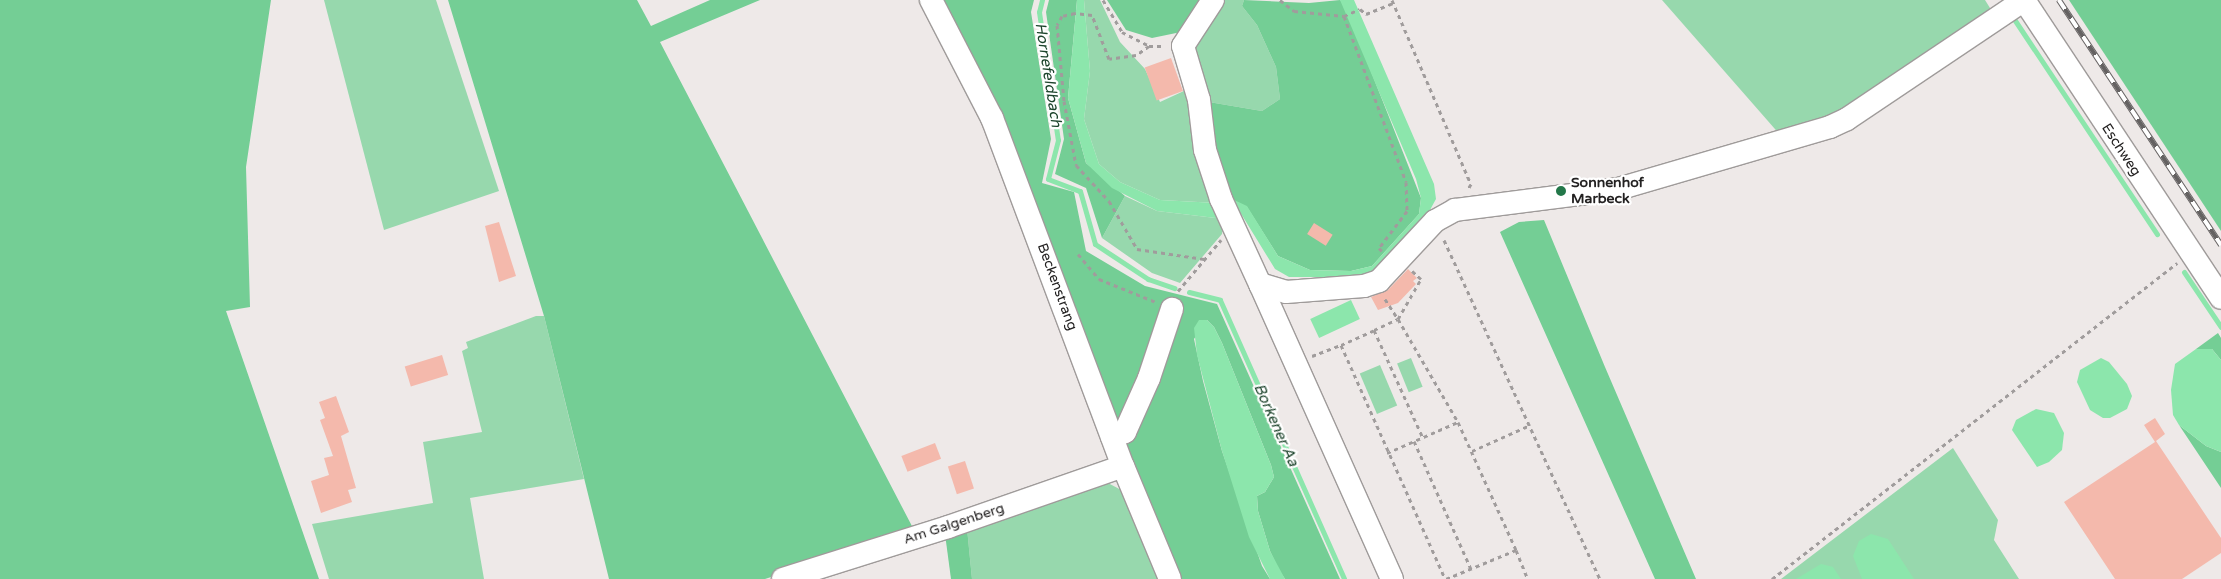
<!DOCTYPE html>
<style>
body{margin:0}
#map{position:relative;width:2221px;height:579px;overflow:hidden;background:#eee9e8;font-family:"Varela Round",sans-serif}
div>[style]{position:absolute}
.green>*{inset:0;background:#97d8ad;transform-origin:0 0}
.forest>*{inset:0;background:#74ce95}
.water>*{inset:0;background:#8ce6ac;transform-origin:0 0}
.stream>*{height:5px;margin:-2.5px;padding:0 2.5px;transform-origin:2.5px;border-radius:2.5px;background:#8ce6ac}
.building>*{inset:0;background:#f4b9ac;transform-origin:0 0}
.path>*{height:3px;margin-top:-1.5px;transform-origin:0;background:repeating-linear-gradient(90deg,#a09c9c 0 4px,transparent 0 8px)}
.roads{filter:drop-shadow(1px 0 #9f9b9a) drop-shadow(-1px 0 #9f9b9a) drop-shadow(0 1px #9f9b9a) drop-shadow(0 -1px #9f9b9a)}
.minor>*{height:22px;margin:-11px;padding:0 11px;transform-origin:11px;border-radius:11px;background:#fff}
.rail>*{height:5.5px;margin-top:-2.75px;transform-origin:0;background:repeating-linear-gradient(90deg,#fff 0 11px,#656262 0 22px);box-sizing:border-box;border-block:1px solid #656262}
.dots>*{width:14px;height:14px;translate:-50% -50%;box-sizing:border-box;border:2px solid #fff;border-radius:50%}
span{translate:-50% -50%;white-space:nowrap;text-align:center;line-height:1.15;-webkit-text-stroke:4.5px #fff;paint-order:stroke}
.street-label{font-size:14px;color:#232121}
.poi-label{font-size:14px;color:#232121;font-weight:700}
.left{translate:0 -50%;text-align:left}
.water-label{font-size:15px;color:#1d442c;font-style:italic}
</style>
<div id="map">
<div class="green">
<div style="clip-path:polygon(324px 0,436px 0,499px 191px,384px 230px)"></div>
<div style="clip-path:polygon(1084px 0,1100px 0,1120px 42px,1145px 69px,1160px 102px,1186px 90px,1217px 203px,1160px 200px,1120px 182px,1099px 164px,1084px 119px,1090px 71px)"></div>
<div style="clip-path:polygon(1218px 0,1244px 0,1242px 6px,1257px 25px,1276px 67px,1280px 99px,1262px 111px,1203px 101px,1192px 44px)"></div>
<div style="clip-path:polygon(1662px 0,1985px 0,1995px 16px,1859px 107px,1782px 137px)"></div>
<div style="clip-path:polygon(1125px 196px,1157px 211px,1224px 219px,1222px 234px,1180px 283px,1152px 273px,1102px 238px)"></div>
<div style="clip-path:polygon(536px 316px,544px 316px,584px 479px,470px 498px,484px 579px,329px 579px,312px 524px,433px 503px,423px 442px,482px 432px,462px 351px,468px 348px,466px 342px)"></div>
<div style="left:1411px;top:358px;width:31px;height:15px;rotate:68deg"></div>
<div style="left:1380px;top:365px;width:44px;height:22px;rotate:67deg"></div>
<div style="clip-path:polygon(1953px 448px,1998px 520px,1994px 540px,2019px 579px,1781px 579px)"></div>
<div style="clip-path:polygon(1106px 482px,1127px 493px,1164px 579px,972px 579px,967px 528px)"></div>
</div>
<div class="forest">
<div style="clip-path:polygon(0 0,271px 0,246px 167px,250px 307px,226px 311px,319px 579px,0 579px)"></div>
<div style="clip-path:polygon(448px 0,637px 0,651px 26px,710px 0,760px 0,660px 42px,914px 530px,765px 579px,609px 579px,544px 316px)"></div>
<div style="clip-path:polygon(938px 0,1034px 0,1031px 12px,1051px 139px,1042px 183px,1074px 192px,1086px 251px,1145px 286px,1217px 304px,1340px 579px,1285px 579px,1279px 570px,1270px 551px,1258px 511px,1257px 496px,1265px 492px,1274px 477px,1271px 465px,1222px 343px,1214px 327px,1207px 320px,1194px 339px,1203px 381px,1222px 451px,1262px 566px,1270px 579px,1177px 579px)"></div>
<div style="clip-path:polygon(1049px 0,1077px 0,1068px 98px,1086px 163px,1125px 196px,1102px 238px,1086px 188px,1055px 174px,1064px 139px,1046px 12px)"></div>
<div style="clip-path:polygon(1107px 0,1205px 0,1181px 32px,1152px 38px,1126px 30px)"></div>
<div style="clip-path:polygon(1244px 0,1309px 3px,1340px 0,1344px 3px,1421px 198px,1419px 214px,1372px 266px,1351px 271px,1310px 270px,1278px 256px,1247px 207px,1228px 200px,1203px 101px,1262px 111px,1280px 99px,1276px 67px,1257px 25px,1242px 6px)"></div>
<div style="clip-path:polygon(2069px 0,2221px 0,2221px 231px)"></div>
<div style="clip-path:polygon(1544px 220px,1605px 367px,1696px 579px,1655px 579px,1500px 232px,1519px 222px)"></div>
<div style="clip-path:polygon(2218px 333px,2221px 338px,2221px 360px,2212px 349px,2196px 349px)"></div>
<div style="clip-path:polygon(2179px 425px,2206px 446px,2221px 452px,2221px 488px)"></div>
<div style="clip-path:polygon(967px 528px,972px 579px,951px 579px,945px 534px)"></div>
</div>
<div class="water">
<div style="clip-path:polygon(1077px 0,1084px 0,1090px 71px,1084px 119px,1099px 164px,1120px 182px,1160px 200px,1217px 203px,1224px 219px,1157px 211px,1112px 188px,1086px 163px,1068px 98px)"></div>
<div style="clip-path:polygon(1340px 0,1354px 0,1434px 184px,1436px 199px,1425px 219px,1375px 270px,1357px 277px,1289px 277px,1275px 269px,1232px 199px,1247px 206px,1278px 256px,1310px 270px,1351px 271px,1372px 266px,1419px 214px,1421px 198px,1416px 179px)"></div>
<div style="left:1351px;top:300px;width:21px;height:45px;rotate:65deg"></div>
<div style="clip-path:polygon(1199px 320px,1207px 320px,1214px 327px,1222px 343px,1271px 465px,1274px 477px,1265px 492px,1257px 496px,1258px 511px,1270px 551px,1285px 579px,1270px 579px,1249px 537px,1222px 451px,1197px 355px,1194px 328px)"></div>
<div style="clip-path:polygon(2196px 349px,2212px 349px,2221px 360px,2221px 452px,2206px 446px,2179px 425px,2173px 415px,2171px 390px,2175px 364px)"></div>
<div style="clip-path:polygon(2101px 358px,2109px 362px,2127px 384px,2132px 396px,2127px 409px,2110px 418px,2103px 418px,2090px 410px,2077px 382px,2080px 370px)"></div>
<div style="clip-path:polygon(2036px 409px,2054px 413px,2064px 433px,2062px 450px,2049px 462px,2037px 467px,2012px 430px,2016px 420px)"></div>
<div style="clip-path:polygon(1871px 534px,1888px 539px,1914px 579px,1862px 579px,1853px 556px,1859px 541px)"></div>
<div style="clip-path:polygon(1821px 564px,1833px 567px,1841px 579px,1796px 579px)"></div>
</div>
<div class="stream">
<div style="left:1042px;top:0;width:12px;rotate:104deg"></div>
<div style="left:1039px;top:12px;width:129px;rotate:81.6deg"></div>
<div style="left:1058px;top:140px;width:40px;rotate:104.4deg"></div>
<div style="left:1048px;top:179px;width:34px;rotate:21deg"></div>
<div style="left:1080px;top:191px;width:55px;rotate:74.2deg"></div>
<div style="left:1095px;top:244px;width:64px;rotate:33.4deg"></div>
<div style="left:1148px;top:279px;width:28px;rotate:19deg"></div>
<div style="left:2012px;top:16px;width:262px;rotate:56.4deg"></div>
<div style="left:2184px;top:272px;width:66px;rotate:56.1deg"></div>
<div style="left:1189px;top:292px;width:32px;rotate:14deg"></div>
<div style="left:1220px;top:300px;width:305px;rotate:66deg"></div>
</div>
<div class="building">
<div style="left:1171px;top:58px;width:35px;height:28px;rotate:70deg"></div>
<div style="clip-path:polygon(499px 222px,516px 276px,499px 282px,485px 226px)"></div>
<div style="left:1314px;top:223px;width:22px;height:13px;rotate:32deg"></div>
<div style="clip-path:polygon(1408px 269px,1417px 278px,1413px 281px,1416px 284px,1398px 303px,1378px 310px,1371px 297px,1388px 290px)"></div>
<div style="left:442px;top:355px;width:21px;height:39px;rotate:73deg"></div>
<div style="clip-path:polygon(336px 396px,349px 432px,341px 436px,356px 488px,348px 490px,352px 502px,321px 513px,311px 481px,329px 475px,324px 458px,333px 456px,320px 420px,325px 418px,319px 402px)"></div>
<div style="clip-path:polygon(2155px 418px,2165px 434px,2156px 441px,2221px 538px,2221px 553px,2182px 579px,2115px 579px,2064px 502px,2155px 442px,2144px 425px)"></div>
<div style="left:935px;top:443px;width:17px;height:36px;rotate:69deg"></div>
<div style="left:965px;top:461px;width:29px;height:18px;rotate:72deg"></div>
</div>
<div class="path">
<div style="left:1103px;top:0;width:37px;rotate:59deg"></div>
<div style="left:1122px;top:32px;width:30px;rotate:27deg"></div>
<div style="left:1149px;top:46px;width:16px"></div>
<div style="left:1280px;top:0;width:18px;rotate:38deg"></div>
<div style="left:1294px;top:11px;width:50px;rotate:5.7deg"></div>
<div style="left:1344px;top:16px;width:17px;rotate:-24deg"></div>
<div style="left:1360px;top:9px;width:8px;rotate:40deg"></div>
<div style="left:1366px;top:14px;width:29px;rotate:-22deg"></div>
<div style="left:1392px;top:0;width:200px;rotate:66.8deg"></div>
<div style="left:1471px;top:184px;width:6px;rotate:121deg"></div>
<div style="left:1344px;top:16px;width:177px;rotate:69.5deg"></div>
<div style="left:1406px;top:182px;width:29px;rotate:88deg"></div>
<div style="left:1407px;top:211px;width:46px;rotate:127.1deg"></div>
<div style="left:1379px;top:248px;width:4px;rotate:45deg"></div>
<div style="left:1149px;top:46px;width:16px;rotate:145deg"></div>
<div style="left:1136px;top:55px;width:27px;rotate:172deg"></div>
<div style="left:1109px;top:59px;width:47px;rotate:-111.1deg"></div>
<div style="left:1092px;top:15px;width:17px;rotate:-173deg"></div>
<div style="left:1075px;top:13px;width:13px;rotate:167deg"></div>
<div style="left:1062px;top:16px;width:10px;rotate:119deg"></div>
<div style="left:1057px;top:25px;width:76px;rotate:84.7deg"></div>
<div style="left:1064px;top:101px;width:65px;rotate:79.4deg"></div>
<div style="left:1076px;top:165px;width:49px;rotate:47.5deg"></div>
<div style="left:1109px;top:201px;width:56px;rotate:59.7deg"></div>
<div style="left:1137px;top:249px;width:68px;rotate:8.5deg"></div>
<div style="left:1444px;top:240px;width:373px;rotate:65.3deg"></div>
<div style="left:1078px;top:254px;width:33px;rotate:50deg"></div>
<div style="left:1099px;top:279px;width:61px;rotate:22deg"></div>
<div style="left:1178px;top:291px;width:67px;rotate:-49.9deg"></div>
<div style="left:1385px;top:299px;width:24px;rotate:57deg"></div>
<div style="left:1398px;top:319px;width:46px;rotate:-60.1deg"></div>
<div style="left:1421px;top:279px;width:12px;rotate:-138deg"></div>
<div style="left:1374px;top:330px;width:26px;rotate:-25deg"></div>
<div style="left:1398px;top:319px;width:119px;rotate:59.8deg"></div>
<div style="left:1341px;top:345px;width:36px;rotate:-24deg"></div>
<div style="left:1374px;top:330px;width:119px;rotate:65.6deg"></div>
<div style="left:1312px;top:356px;width:31px;rotate:-21deg"></div>
<div style="left:1341px;top:345px;width:256px;rotate:66deg"></div>
<div style="left:1414px;top:441px;width:140px;rotate:66deg"></div>
<div style="left:1472px;top:451px;width:64px;rotate:-24.1deg"></div>
<div style="left:1387px;top:453px;width:77px;rotate:-23.6deg"></div>
<div style="left:1458px;top:422px;width:141px;rotate:65.6deg"></div>
<div style="left:1446px;top:579px;width:76px;rotate:-22.5deg"></div>
<div style="left:1516px;top:550px;width:31px;rotate:68deg"></div>
<div style="left:1772px;top:579px;width:514px;rotate:-37.96deg"></div>
</div>
<div class="roads">
<div class="minor">
<div style="left:931px;top:0;width:133px;rotate:62.7deg"></div>
<div style="left:992px;top:118px;width:372px;rotate:69.4deg"></div>
<div style="left:1123px;top:466px;width:122px;rotate:67.4deg"></div>
<div style="left:1213px;top:0;width:55px;rotate:123.1deg"></div>
<div style="left:1183px;top:46px;width:56px;rotate:73.5deg"></div>
<div style="left:1199px;top:100px;width:50px;rotate:83.2deg"></div>
<div style="left:1205px;top:150px;width:52px;rotate:71.9deg"></div>
<div style="left:1221px;top:199px;width:94px;rotate:65.4deg"></div>
<div style="left:1112px;top:437px;width:14px;rotate:-21deg"></div>
<div style="left:1125px;top:432px;width:59px;rotate:-66deg"></div>
<div style="left:1149px;top:378px;width:73px;rotate:-71.6deg"></div>
<div style="left:783px;top:579px;width:173px;rotate:-17.5deg"></div>
<div style="left:948px;top:527px;width:185px;rotate:-19.2deg"></div>
<div style="left:1392px;top:579px;width:323px;rotate:-114.1deg"></div>
<div style="left:1260px;top:284px;width:27px;rotate:17deg"></div>
<div style="left:1286px;top:292px;width:78px;rotate:-4.4deg"></div>
<div style="left:1364px;top:286px;width:16px;rotate:-18deg"></div>
<div style="left:1379px;top:281px;width:82px;rotate:-47deg"></div>
<div style="left:1435px;top:221px;width:23px;rotate:-29deg"></div>
<div style="left:1455px;top:210px;width:164px;rotate:-7.3deg"></div>
<div style="left:1618px;top:189px;width:221px;rotate:-16.3deg"></div>
<div style="left:1830px;top:127px;width:19px;rotate:-25deg"></div>
<div style="left:1847px;top:119px;width:213px;rotate:-33.9deg"></div>
<div style="left:2024px;top:0;width:357px;rotate:56.5deg"></div>
</div>
</div>
<div class="rail">
<div style="left:2059px;top:0;width:294px;rotate:56.5deg"></div>
</div>
<div class="dots">
<div style="left:1561px;top:191px;background:#237749"></div>
</div>
<div class="street-label">
<span style="left:2121px;top:150px;rotate:57deg">Eschweg</span>
<span style="left:1057px;top:287px;rotate:70deg">Beckenstrang</span>
<span style="left:954px;top:524px;rotate:-18deg">Am Galgenberg</span>
</div>
<div class="poi-label">
<span class="left" style="left:1571px;top:191px">Sonnenhof<br>Marbeck</span>
</div>
<div class="water-label">
<span style="left:1048px;top:75px;rotate:81deg">Hornefeldbach</span>
<span style="left:1276px;top:425px;rotate:66deg">Borkener Aa</span>
</div>
</div>
